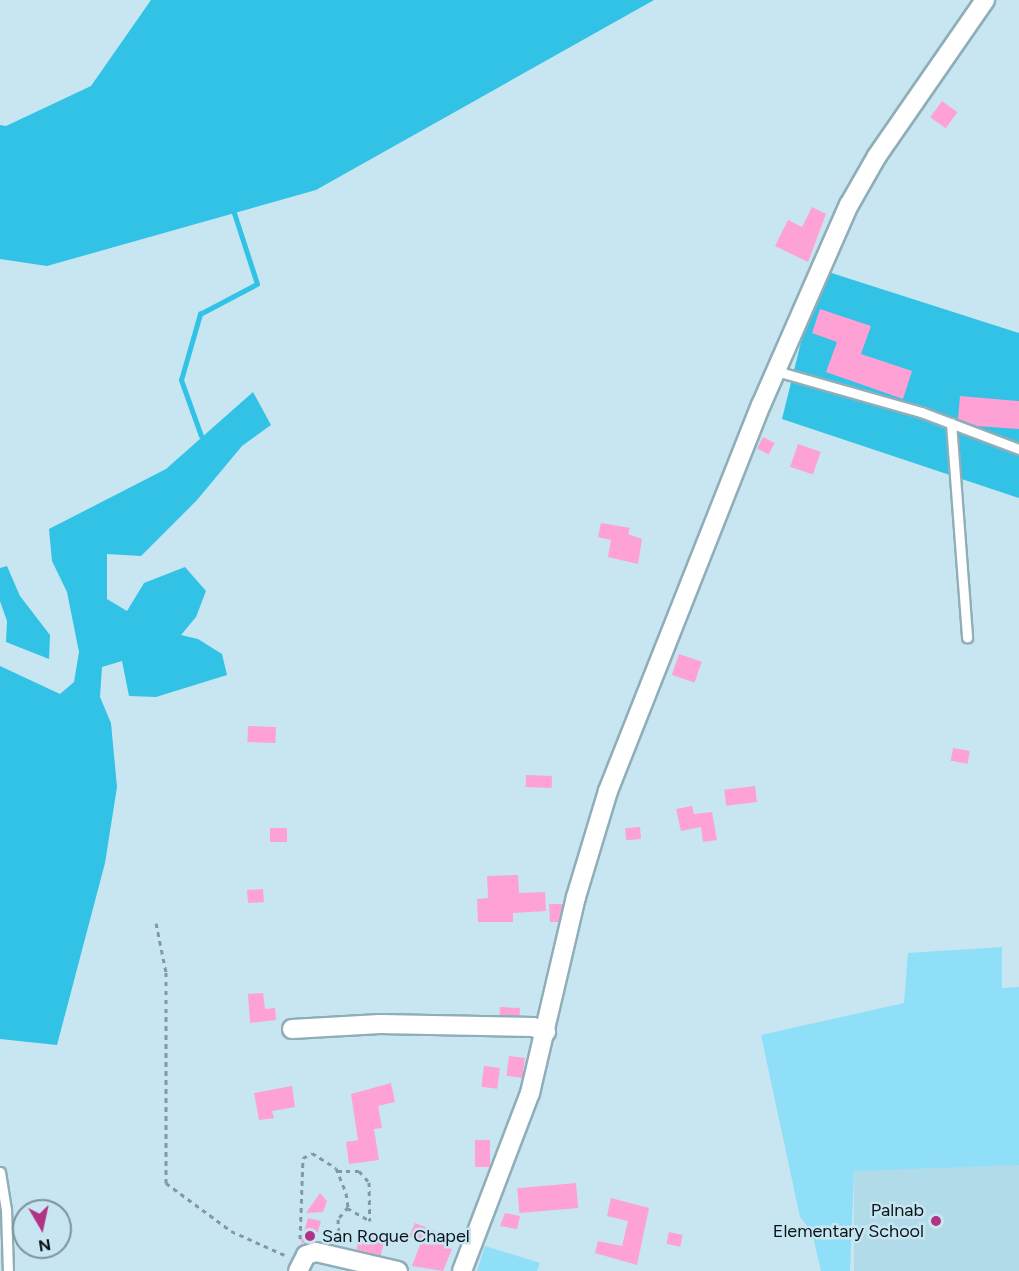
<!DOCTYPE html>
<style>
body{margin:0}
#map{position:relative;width:1019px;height:1271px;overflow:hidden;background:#c7e6f1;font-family:Figtree,sans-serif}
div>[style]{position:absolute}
.built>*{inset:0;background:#b2dbe9;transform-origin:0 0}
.green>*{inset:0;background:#90dff8}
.water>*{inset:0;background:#31c2e6}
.stream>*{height:4.5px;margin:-2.25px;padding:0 2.25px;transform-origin:2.25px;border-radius:2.25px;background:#31c2e6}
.building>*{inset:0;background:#fea1d5;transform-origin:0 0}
.path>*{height:3px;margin-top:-1.5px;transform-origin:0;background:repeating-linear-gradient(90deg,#8199a1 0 4.5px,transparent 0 9px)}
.roads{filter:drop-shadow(2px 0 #8faeb8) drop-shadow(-2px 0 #8faeb8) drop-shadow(0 2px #8faeb8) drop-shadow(0 -2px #8faeb8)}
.service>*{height:9px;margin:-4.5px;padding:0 4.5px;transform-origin:4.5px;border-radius:4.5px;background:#fff}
.minor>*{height:18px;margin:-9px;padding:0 9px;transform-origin:9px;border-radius:9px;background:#fff}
.dots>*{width:16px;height:16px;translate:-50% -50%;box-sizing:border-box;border:3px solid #c7e6f1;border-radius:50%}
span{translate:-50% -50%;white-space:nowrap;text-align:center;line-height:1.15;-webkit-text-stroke:5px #c7e6f1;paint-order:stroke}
.poi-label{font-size:18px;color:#091518}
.right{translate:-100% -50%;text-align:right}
.left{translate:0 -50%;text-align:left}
.north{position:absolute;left:12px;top:1199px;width:60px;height:60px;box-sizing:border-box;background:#c7e6f1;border:2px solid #7b929a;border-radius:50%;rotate:171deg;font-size:16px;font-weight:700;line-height:24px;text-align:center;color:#091518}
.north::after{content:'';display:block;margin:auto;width:21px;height:27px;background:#b13383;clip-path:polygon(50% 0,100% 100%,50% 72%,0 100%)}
</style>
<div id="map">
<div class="built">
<div style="left:1019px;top:1165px;width:106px;height:165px;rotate:90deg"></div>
</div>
<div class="green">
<div style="clip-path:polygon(1002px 947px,1002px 988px,1019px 987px,1019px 1165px,854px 1171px,850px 1271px,821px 1271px,812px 1232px,800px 1217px,761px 1035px,904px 1003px,908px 953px)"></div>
<div style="clip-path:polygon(485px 1246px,540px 1263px,537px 1271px,477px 1271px)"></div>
</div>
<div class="water">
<div style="clip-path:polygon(151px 0,654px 0,316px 190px,47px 266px,0 259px,0 125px,6px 126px,91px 86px)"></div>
<div style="clip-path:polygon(819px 269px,1019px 333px,1019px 498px,782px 419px)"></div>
<div style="clip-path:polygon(253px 392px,271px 425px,242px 446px,197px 500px,141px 556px,107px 554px,107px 599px,127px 611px,144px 583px,185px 567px,206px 591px,196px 617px,181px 635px,198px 639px,222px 654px,227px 675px,156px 697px,129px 696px,122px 661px,102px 667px,100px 697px,111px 723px,117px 787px,105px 863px,57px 1045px,0 1039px,0 666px,60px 694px,74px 682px,79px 652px,67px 592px,52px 561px,49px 529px,166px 469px)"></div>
<div style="clip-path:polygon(7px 566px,20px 596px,50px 635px,49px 659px,6px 642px,7px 621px,0 601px,0 568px)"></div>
</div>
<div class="stream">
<div style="left:201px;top:436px;width:59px;rotate:-109.7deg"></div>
<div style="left:181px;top:380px;width:69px;rotate:-73.9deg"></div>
<div style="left:200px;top:314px;width:64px;rotate:-27.8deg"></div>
<div style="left:257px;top:284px;width:78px;rotate:-108deg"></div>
</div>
<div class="building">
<div style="left:942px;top:101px;width:19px;height:20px;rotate:36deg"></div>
<div style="clip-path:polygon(812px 207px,826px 214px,808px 262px,775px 246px,788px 220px,802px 227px)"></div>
<div style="clip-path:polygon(820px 309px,871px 326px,861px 354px,912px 371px,903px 399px,826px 372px,837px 342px,812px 333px)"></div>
<div style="clip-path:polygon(960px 396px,1019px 401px,1019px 429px,977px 426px,958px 419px)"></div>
<div style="left:763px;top:437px;width:13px;height:13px;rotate:27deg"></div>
<div style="left:798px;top:444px;width:24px;height:24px;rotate:19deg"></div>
<div style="clip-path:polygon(601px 523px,630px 528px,628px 534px,642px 539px,638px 564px,608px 557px,611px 540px,598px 537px)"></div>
<div style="left:679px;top:654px;width:24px;height:22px;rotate:19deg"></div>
<div style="left:248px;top:726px;width:28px;height:16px;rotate:2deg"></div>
<div style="left:953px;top:748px;width:17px;height:13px;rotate:10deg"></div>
<div style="left:526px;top:775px;width:26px;height:12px;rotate:2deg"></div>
<div style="left:755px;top:786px;width:16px;height:31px;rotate:83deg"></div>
<div style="clip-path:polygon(692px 806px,694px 814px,712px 812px,717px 840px,703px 842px,701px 827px,681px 831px,676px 809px)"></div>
<div style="left:640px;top:827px;width:12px;height:15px;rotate:85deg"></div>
<div style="left:270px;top:828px;width:17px;height:14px"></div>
<div style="clip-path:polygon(518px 875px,519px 893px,545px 892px,546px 911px,513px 913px,513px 922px,478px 922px,477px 899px,488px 898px,487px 876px)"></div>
<div style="left:263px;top:889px;width:13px;height:16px;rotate:86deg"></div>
<div style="clip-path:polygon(549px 904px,563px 904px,559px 922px,550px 922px)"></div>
<div style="clip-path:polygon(263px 993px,265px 1009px,275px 1008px,276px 1020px,250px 1023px,248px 994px)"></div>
<div style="left:500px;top:1007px;width:20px;height:8px;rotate:3deg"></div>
<div style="left:509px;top:1056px;width:16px;height:20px;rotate:7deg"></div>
<div style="left:484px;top:1066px;width:16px;height:21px;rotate:7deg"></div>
<div style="clip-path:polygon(391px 1083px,395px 1102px,378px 1106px,382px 1128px,374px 1129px,379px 1160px,349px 1164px,346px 1142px,358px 1140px,351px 1094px)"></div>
<div style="clip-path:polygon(292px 1086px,295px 1107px,272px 1111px,274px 1118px,259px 1120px,254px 1093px)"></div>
<div style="left:475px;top:1140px;width:15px;height:27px"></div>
<div style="left:576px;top:1183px;width:25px;height:59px;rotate:85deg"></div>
<div style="clip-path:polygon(320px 1193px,327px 1201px,323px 1212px,306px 1213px)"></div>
<div style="clip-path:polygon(611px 1198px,649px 1208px,637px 1265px,595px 1253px,598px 1241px,622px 1246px,628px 1221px,607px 1216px)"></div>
<div style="clip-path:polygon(505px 1213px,520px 1216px,517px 1229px,500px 1226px)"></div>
<div style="clip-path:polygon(308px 1218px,321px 1221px,315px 1241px,305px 1244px,301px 1242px)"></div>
<div style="clip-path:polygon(415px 1223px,442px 1234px,439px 1243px,452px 1249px,443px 1271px,412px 1266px,421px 1242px,409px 1237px)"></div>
<div style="left:361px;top:1231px;width:25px;height:19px;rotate:14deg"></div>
<div style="left:669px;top:1232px;width:14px;height:12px;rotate:12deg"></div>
</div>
<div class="path">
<div style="left:156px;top:923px;width:50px;rotate:78.5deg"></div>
<div style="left:166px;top:972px;width:211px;rotate:90deg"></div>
<div style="left:166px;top:1183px;width:81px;rotate:36.4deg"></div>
<div style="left:231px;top:1231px;width:61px;rotate:24.1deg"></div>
<div style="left:337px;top:1171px;width:22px"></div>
<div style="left:359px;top:1171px;width:15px;rotate:48deg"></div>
<div style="left:369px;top:1182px;width:39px;rotate:89deg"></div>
<div style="left:347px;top:1208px;width:26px;rotate:29deg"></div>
<div style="left:300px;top:1239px;width:81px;rotate:-87.9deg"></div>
<div style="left:303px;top:1158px;width:10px;rotate:-29deg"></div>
<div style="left:312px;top:1153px;width:28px;rotate:32deg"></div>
<div style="left:336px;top:1168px;width:27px;rotate:68deg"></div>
<div style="left:346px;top:1193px;width:14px;rotate:82deg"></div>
<div style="left:348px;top:1207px;width:16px;rotate:130deg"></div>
<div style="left:338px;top:1219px;width:17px;rotate:87deg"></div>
<div style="left:339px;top:1236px;width:6px;rotate:135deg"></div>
</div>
<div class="roads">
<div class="service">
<div style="left:776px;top:371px;width:151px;rotate:15.8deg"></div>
<div style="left:921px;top:412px;width:105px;rotate:20.7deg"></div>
<div style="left:951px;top:423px;width:215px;rotate:85.7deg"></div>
<div style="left:0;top:1172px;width:37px;rotate:81deg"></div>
<div style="left:6px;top:1209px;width:62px;rotate:88.2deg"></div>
</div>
<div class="minor">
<div style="left:292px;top:1029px;width:88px;rotate:-3.3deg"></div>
<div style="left:380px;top:1024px;width:153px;rotate:1.1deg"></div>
<div style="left:533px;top:1027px;width:14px;rotate:21deg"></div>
<div style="left:298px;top:1271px;width:18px;rotate:-63deg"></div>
<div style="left:306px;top:1255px;width:10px;rotate:-17deg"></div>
<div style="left:316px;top:1252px;width:84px;rotate:13deg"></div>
<div style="left:462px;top:1271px;width:191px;rotate:-69.1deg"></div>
<div style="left:530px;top:1093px;width:201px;rotate:-76.8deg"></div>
<div style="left:576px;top:897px;width:111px;rotate:-73.2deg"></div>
<div style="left:608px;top:791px;width:415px;rotate:-68.4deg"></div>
<div style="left:761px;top:405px;width:219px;rotate:-66.3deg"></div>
<div style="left:849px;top:205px;width:56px;rotate:-60.3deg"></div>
<div style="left:877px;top:156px;width:190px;rotate:-55.3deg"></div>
</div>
</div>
<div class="dots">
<div style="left:936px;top:1221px;background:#b13383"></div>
<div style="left:310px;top:1236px;background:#b13383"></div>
</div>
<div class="poi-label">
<span class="right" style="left:924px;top:1221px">Palnab<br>Elementary School</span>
<span class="left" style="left:322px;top:1236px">San Roque Chapel</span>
</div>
<div class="north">N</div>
</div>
